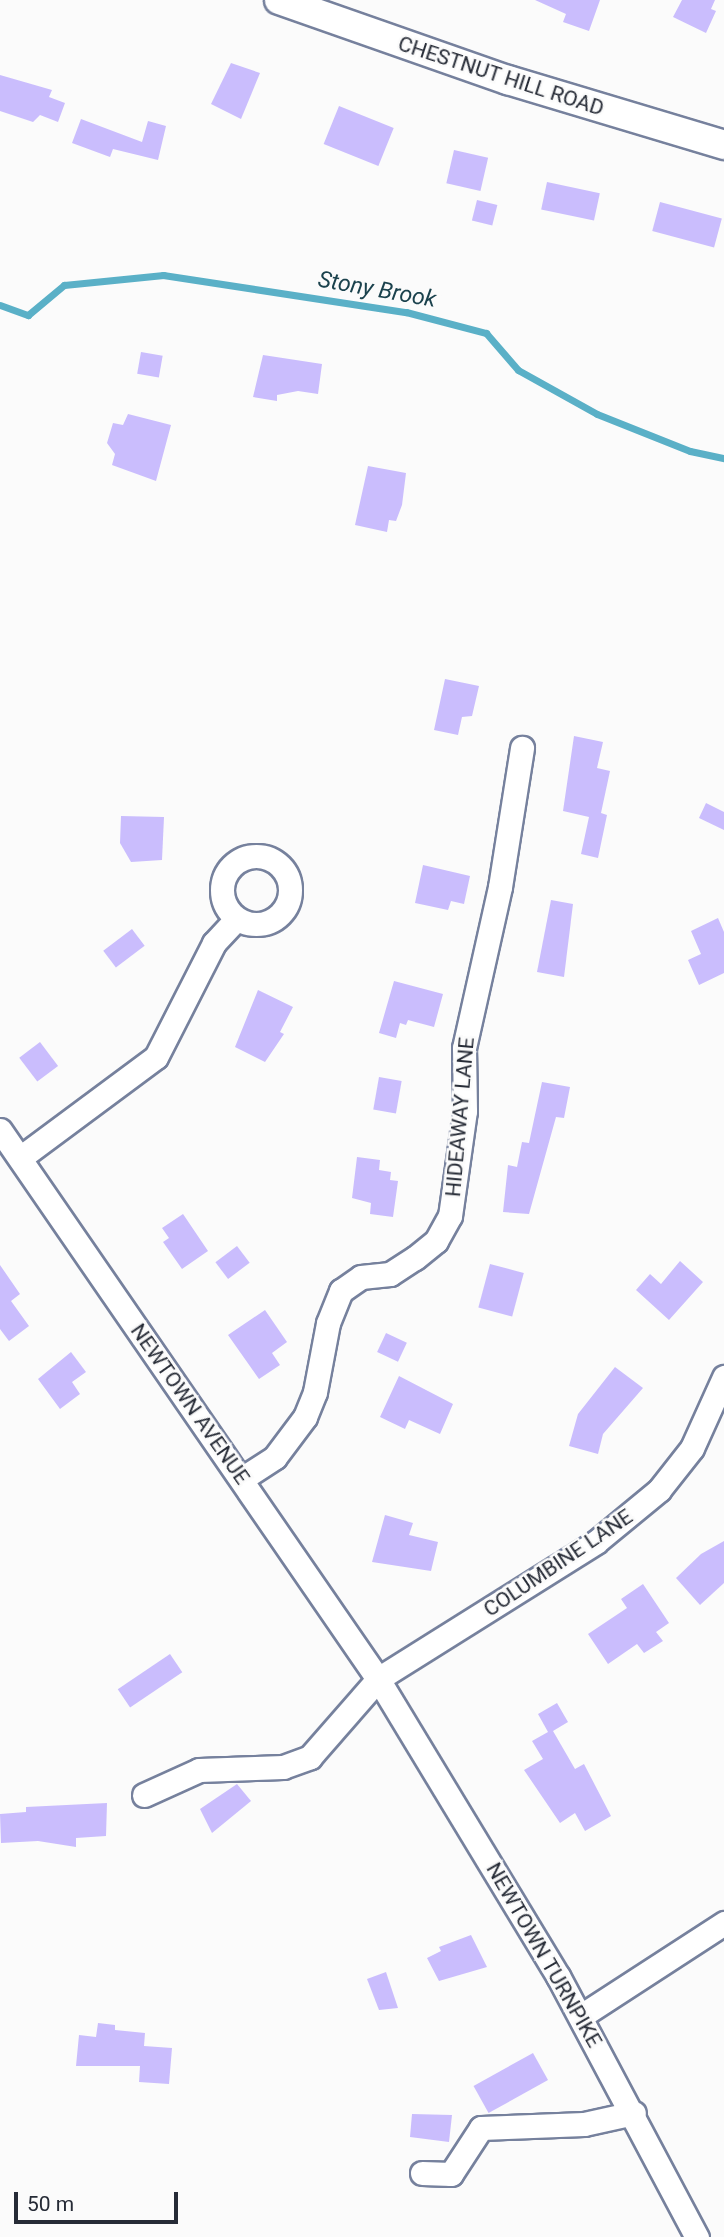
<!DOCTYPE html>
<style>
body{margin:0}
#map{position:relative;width:724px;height:2237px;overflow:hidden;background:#fbfbfb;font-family:Roboto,sans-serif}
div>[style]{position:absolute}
.stream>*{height:7px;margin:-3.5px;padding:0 3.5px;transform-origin:3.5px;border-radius:3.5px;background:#5ab0c7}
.building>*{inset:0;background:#cabdfd;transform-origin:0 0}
.roads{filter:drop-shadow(2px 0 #76819d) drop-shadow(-2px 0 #76819d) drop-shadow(0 2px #76819d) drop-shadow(0 -2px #76819d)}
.minor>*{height:23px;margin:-11.5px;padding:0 11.5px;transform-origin:11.5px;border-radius:11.5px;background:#fff}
.minor>.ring{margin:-11.5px;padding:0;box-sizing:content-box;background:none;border:23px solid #fff;border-radius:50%}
.major>*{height:28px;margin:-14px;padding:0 14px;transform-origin:14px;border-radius:14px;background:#fff}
span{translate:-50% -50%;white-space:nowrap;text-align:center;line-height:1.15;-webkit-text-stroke:5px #fbfbfb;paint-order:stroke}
.street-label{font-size:21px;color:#262b36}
.water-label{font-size:23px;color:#1b424d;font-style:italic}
.scale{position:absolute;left:14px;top:2192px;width:164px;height:32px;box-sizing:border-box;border:4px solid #262b36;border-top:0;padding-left:9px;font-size:21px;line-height:24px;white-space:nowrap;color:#262b36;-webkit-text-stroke:5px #fbfbfb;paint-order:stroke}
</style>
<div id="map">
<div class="stream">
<div style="left:0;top:305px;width:30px;rotate:20deg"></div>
<div style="left:28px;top:315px;width:47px;rotate:-39.8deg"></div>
<div style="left:64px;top:285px;width:100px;rotate:-5.8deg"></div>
<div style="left:163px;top:275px;width:246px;rotate:8.7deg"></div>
<div style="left:406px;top:312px;width:83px;rotate:14.7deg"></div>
<div style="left:486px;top:333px;width:49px;rotate:49.1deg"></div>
<div style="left:518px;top:370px;width:90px;rotate:29.1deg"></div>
<div style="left:597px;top:414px;width:100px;rotate:21.7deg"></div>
<div style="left:690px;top:451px;width:35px;rotate:12deg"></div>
</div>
<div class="building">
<div style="clip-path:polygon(535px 0,600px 0,589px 31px,563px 22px,566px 14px)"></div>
<div style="clip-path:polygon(682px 0,715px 0,711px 9px,716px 11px,706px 33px,673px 17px)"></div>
<div style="clip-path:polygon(231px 63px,260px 73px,241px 119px,211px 104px)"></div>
<div style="clip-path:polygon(0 75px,52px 90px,49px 97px,65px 103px,58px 122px,40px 115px,33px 122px,0 111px)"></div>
<div style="left:339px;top:106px;width:59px;height:41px;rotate:22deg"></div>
<div style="clip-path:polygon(81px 119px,142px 142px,148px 121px,166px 126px,158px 160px,113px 149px,110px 157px,72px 143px)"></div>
<div style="left:454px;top:150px;width:35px;height:34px;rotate:13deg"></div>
<div style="left:547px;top:182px;width:54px;height:28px;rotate:12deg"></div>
<div style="left:477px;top:200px;width:21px;height:21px;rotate:14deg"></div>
<div style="left:660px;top:202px;width:64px;height:30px;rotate:15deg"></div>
<div style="left:141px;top:352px;width:22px;height:22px;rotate:10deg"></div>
<div style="clip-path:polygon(263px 355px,322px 364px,318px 394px,298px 391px,277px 395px,277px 401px,253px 397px)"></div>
<div style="clip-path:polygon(128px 414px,171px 425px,156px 481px,112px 465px,115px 454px,107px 443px,113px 423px,123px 425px)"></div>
<div style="clip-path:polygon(368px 466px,406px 473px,402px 505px,396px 521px,389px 520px,387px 532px,355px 525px)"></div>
<div style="clip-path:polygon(445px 679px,479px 686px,472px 716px,462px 717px,458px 735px,434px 730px)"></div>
<div style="clip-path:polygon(574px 736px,603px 742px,597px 768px,610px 771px,601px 813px,607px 815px,598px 858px,581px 854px,589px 817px,563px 811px)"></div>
<div style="clip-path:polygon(706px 803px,724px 812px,724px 830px,699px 818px)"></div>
<div style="clip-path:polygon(121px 816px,164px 817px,162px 860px,131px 862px,120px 843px)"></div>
<div style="clip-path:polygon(423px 865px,470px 876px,464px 904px,451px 901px,448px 910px,415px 903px)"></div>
<div style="clip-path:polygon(551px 900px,573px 904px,564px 977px,537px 972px)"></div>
<div style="clip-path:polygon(718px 918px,724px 932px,724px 973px,699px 985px,688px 960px,701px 954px,691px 931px)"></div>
<div style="left:132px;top:929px;width:21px;height:36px;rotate:53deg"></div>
<div style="clip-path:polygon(394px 981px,443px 994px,434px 1027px,408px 1020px,406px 1025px,400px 1023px,396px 1038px,379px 1033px)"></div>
<div style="clip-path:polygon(258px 990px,293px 1007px,280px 1032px,284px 1034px,265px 1062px,235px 1047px)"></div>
<div style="left:40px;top:1042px;width:30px;height:26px;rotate:53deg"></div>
<div style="left:379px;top:1077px;width:23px;height:33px;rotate:10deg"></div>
<div style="clip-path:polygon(542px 1082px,570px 1087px,564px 1118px,556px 1117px,529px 1214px,503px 1212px,508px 1165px,517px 1167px,522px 1142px,529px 1143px)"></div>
<div style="clip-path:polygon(357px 1157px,380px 1160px,379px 1170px,391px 1172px,390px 1180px,398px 1181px,393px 1217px,370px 1214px,371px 1203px,352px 1198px)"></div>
<div style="clip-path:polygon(183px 1214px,208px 1251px,182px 1269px,163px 1242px,169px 1238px,162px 1228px)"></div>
<div style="left:237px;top:1246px;width:21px;height:27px;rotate:53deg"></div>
<div style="clip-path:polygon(680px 1261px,703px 1282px,669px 1320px,636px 1290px,650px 1274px,661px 1284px)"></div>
<div style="left:490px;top:1264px;width:35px;height:45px;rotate:15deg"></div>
<div style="clip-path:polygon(0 1265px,20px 1294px,11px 1301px,29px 1326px,9px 1341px,0 1329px)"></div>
<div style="clip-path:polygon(265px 1310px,287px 1342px,272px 1353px,280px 1365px,259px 1379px,228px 1335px)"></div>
<div style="left:386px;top:1333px;width:23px;height:21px;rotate:25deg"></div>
<div style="clip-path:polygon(71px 1352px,86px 1372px,72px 1382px,80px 1394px,60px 1409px,38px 1379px)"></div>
<div style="clip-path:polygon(615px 1367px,643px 1388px,603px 1434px,598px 1454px,569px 1446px,578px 1414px)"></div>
<div style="clip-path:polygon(399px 1376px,453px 1404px,440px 1434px,409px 1420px,405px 1429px,380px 1417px)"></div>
<div style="clip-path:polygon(385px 1515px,413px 1523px,409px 1535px,438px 1542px,431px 1571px,372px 1562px)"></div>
<div style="clip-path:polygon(724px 1541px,724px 1583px,700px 1605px,676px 1578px,701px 1554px)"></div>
<div style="clip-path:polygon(643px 1584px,669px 1623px,656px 1632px,663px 1641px,644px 1653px,637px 1644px,608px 1664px,588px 1634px,627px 1608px,621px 1599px)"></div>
<div style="left:170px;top:1654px;width:22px;height:63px;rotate:56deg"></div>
<div style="clip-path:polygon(557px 1703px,568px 1722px,553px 1731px,575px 1769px,584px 1764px,611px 1816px,585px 1831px,575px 1813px,560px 1823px,524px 1770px,543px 1759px,532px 1741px,548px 1732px,538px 1714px)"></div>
<div style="clip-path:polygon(237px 1784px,251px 1801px,212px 1833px,200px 1809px)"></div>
<div style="clip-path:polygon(107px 1803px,106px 1836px,76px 1838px,76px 1847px,38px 1841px,1px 1843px,0 1814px,26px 1812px,26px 1807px)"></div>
<div style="clip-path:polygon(471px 1935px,487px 1967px,439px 1981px,427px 1958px,441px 1951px,439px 1947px)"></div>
<div style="clip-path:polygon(386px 1972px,398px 2008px,379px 2010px,367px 1979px)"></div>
<div style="clip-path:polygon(98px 2023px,115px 2025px,115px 2030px,145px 2033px,144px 2046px,172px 2048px,169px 2084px,139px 2082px,140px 2066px,76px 2066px,79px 2035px,96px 2037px)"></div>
<div style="left:533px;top:2053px;width:31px;height:68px;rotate:61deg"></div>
<div style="clip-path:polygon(412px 2114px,452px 2115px,449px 2142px,410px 2137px)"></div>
</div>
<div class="roads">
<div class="minor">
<div class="ring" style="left:222px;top:856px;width:45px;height:45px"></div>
<div style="left:0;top:1130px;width:667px;rotate:55.45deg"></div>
<div style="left:378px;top:1679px;width:347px;rotate:58.8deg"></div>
<div style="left:558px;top:1976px;width:296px;rotate:62deg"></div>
<div style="left:20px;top:1158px;width:169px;rotate:-36.6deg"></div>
<div style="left:156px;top:1057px;width:128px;rotate:-63deg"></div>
<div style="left:214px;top:943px;width:33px;rotate:-47deg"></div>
<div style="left:243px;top:1478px;width:38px;rotate:-33deg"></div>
<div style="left:275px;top:1457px;width:50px;rotate:-53.1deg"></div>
<div style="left:305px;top:1417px;width:27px;rotate:-68deg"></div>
<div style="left:315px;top:1392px;width:70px;rotate:-79.3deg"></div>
<div style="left:328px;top:1323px;width:35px;rotate:-68deg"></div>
<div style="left:341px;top:1291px;width:24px;rotate:-35deg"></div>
<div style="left:361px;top:1277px;width:29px;rotate:-6deg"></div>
<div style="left:390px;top:1274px;width:30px;rotate:-33deg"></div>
<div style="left:415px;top:1258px;width:27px;rotate:-39deg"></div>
<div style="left:436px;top:1241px;width:29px;rotate:-61deg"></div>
<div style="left:450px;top:1216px;width:106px;rotate:-81.9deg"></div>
<div style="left:465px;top:1111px;width:63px;rotate:-90.9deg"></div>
<div style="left:464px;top:1048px;width:165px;rotate:-77.4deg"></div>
<div style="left:500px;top:887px;width:141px;rotate:-81deg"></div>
<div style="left:144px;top:1795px;width:60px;rotate:-24.4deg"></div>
<div style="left:199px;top:1770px;width:84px;rotate:-2deg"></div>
<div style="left:283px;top:1767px;width:29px;rotate:-20deg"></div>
<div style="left:310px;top:1757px;width:103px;rotate:-48.9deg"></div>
<div style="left:378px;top:1679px;width:257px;rotate:-32.1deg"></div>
<div style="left:596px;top:1542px;width:82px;rotate:-39.5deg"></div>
<div style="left:659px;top:1490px;width:53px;rotate:-51.8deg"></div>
<div style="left:692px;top:1448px;width:78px;rotate:-65.7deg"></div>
<div style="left:581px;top:2016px;width:171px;rotate:-33deg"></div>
<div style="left:422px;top:2173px;width:29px;rotate:2deg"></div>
<div style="left:451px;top:2174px;width:55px;rotate:-56.9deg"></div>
<div style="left:481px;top:2128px;width:103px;rotate:-2.2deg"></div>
<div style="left:584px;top:2124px;width:51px;rotate:-12.4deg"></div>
</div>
<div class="major">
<div style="left:279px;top:0;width:243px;rotate:19.3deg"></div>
<div style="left:508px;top:80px;width:226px;rotate:16.7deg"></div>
</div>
</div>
<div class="street-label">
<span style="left:501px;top:76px;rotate:18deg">CHESTNUT HILL ROAD</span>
<span style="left:460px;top:1117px;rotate:-85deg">HIDEAWAY LANE</span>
<span style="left:190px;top:1404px;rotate:55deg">NEWTOWN AVENUE</span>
<span style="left:558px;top:1563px;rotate:-34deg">COLUMBINE LANE</span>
<span style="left:544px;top:1955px;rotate:60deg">NEWTOWN TURNPIKE</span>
</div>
<div class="water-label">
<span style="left:377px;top:290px;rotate:10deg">Stony Brook</span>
</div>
<div class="scale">50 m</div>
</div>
